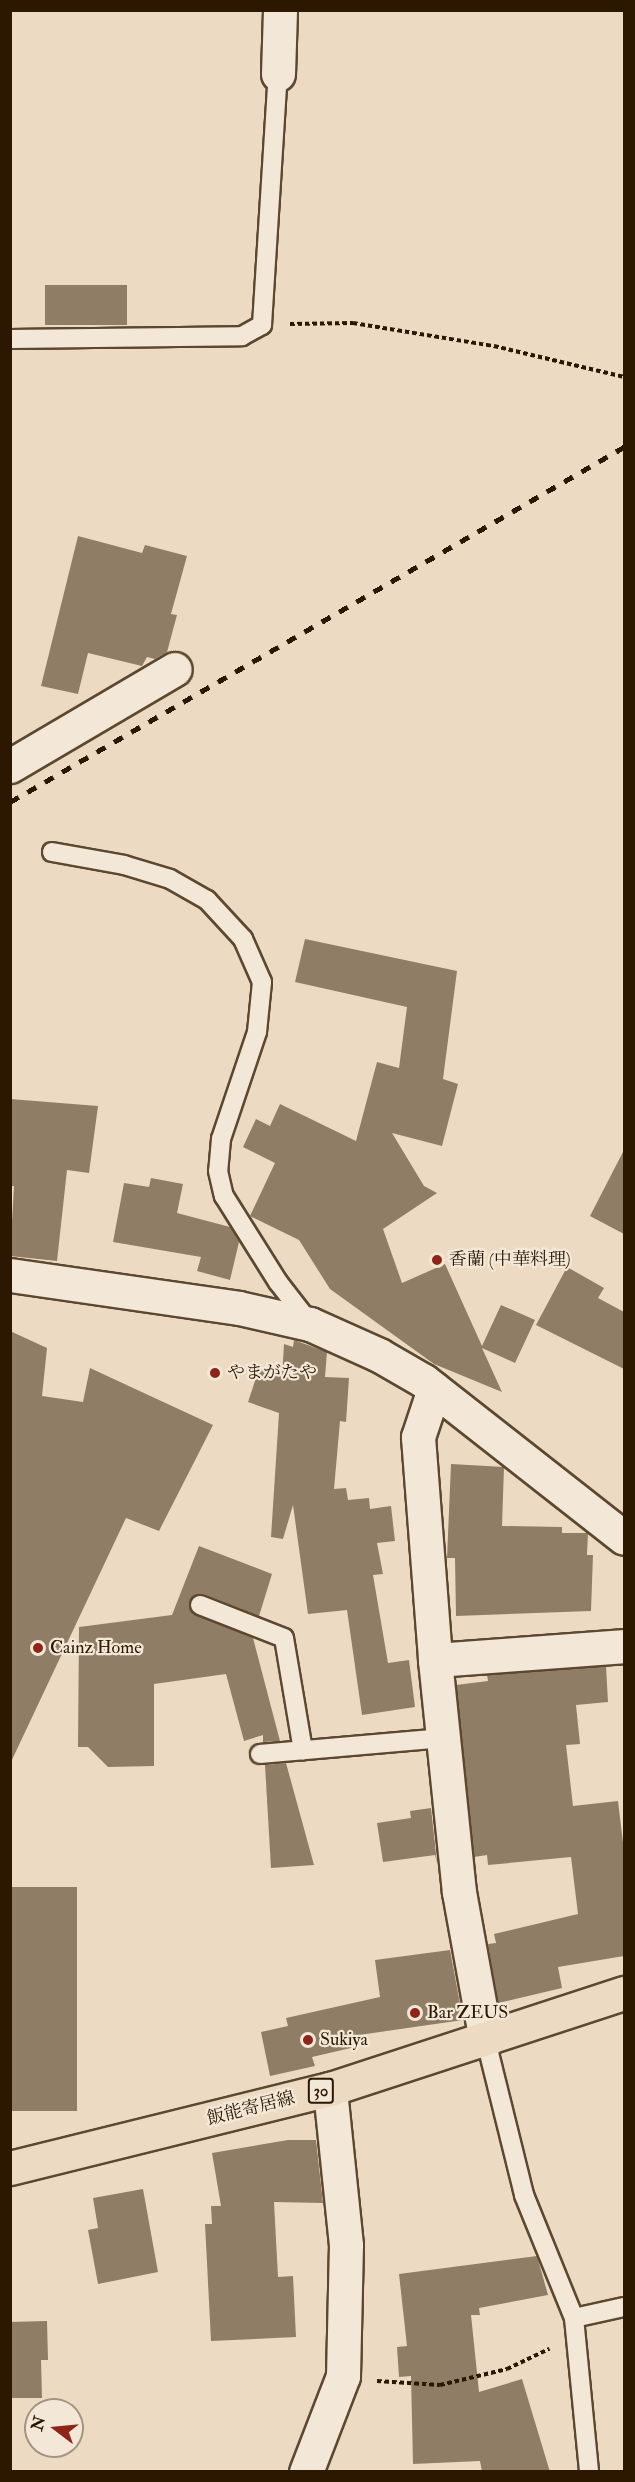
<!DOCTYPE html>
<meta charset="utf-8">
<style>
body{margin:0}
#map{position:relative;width:635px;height:2482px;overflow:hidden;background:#ecdbc2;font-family:"IM FELL Double Pica","Noto Serif JP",serif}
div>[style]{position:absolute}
.building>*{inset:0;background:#907d65;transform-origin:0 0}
.path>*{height:4px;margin-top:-2px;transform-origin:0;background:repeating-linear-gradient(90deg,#2c1700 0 4.5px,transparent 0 7.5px)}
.roads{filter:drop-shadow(2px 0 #5c4830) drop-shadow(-2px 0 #5c4830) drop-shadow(0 2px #5c4830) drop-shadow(0 -2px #5c4830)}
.lane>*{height:18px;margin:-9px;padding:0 9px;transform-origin:9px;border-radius:9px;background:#f3e8d7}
.street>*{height:33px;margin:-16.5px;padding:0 16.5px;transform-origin:16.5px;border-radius:16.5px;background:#f3e8d7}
.primary>*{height:33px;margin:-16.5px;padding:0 16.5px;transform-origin:16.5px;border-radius:16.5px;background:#ecdbc2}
.rail>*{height:4.5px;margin-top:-2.25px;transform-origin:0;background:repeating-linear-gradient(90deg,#2c1700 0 10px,transparent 0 20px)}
.dots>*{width:16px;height:16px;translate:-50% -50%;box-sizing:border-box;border:3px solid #f3e8d7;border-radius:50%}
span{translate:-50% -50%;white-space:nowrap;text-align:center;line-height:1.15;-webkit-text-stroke:4.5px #f3e8d7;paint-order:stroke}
.shield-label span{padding:2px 4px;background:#f3e8d7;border:2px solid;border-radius:4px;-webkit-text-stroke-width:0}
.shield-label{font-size:16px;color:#2c1700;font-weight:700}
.poi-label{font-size:18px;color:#2c1700}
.left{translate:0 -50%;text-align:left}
.street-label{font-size:18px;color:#2c1700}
.frame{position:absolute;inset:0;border:12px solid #2c1700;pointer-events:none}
.north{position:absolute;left:24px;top:2398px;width:60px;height:60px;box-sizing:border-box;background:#f3e8d7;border:2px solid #a39481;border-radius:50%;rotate:286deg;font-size:16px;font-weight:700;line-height:24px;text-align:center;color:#2c1700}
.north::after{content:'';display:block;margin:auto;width:21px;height:27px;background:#8f2418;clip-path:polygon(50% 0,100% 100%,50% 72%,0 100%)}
</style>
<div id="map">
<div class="building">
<div style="left:127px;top:285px;width:40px;height:82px;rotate:90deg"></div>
<div style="clip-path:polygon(78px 536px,142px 553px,145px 545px,187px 556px,171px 614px,177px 615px,167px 652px,155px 659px,147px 657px,142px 666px,88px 653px,78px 694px,41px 686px)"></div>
<div style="clip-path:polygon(305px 939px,457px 971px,443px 1079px,458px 1084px,442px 1146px,392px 1133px,424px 1186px,437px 1193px,383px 1229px,402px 1283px,445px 1264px,482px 1346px,501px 1305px,535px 1320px,515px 1363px,482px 1348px,502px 1392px,434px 1364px,330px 1289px,299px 1240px,250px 1216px,275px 1163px,243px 1147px,256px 1119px,270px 1126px,280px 1104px,356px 1141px,377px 1062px,399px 1068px,407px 1007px,295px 982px)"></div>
<div style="clip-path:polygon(10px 1099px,98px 1106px,89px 1173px,67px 1170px,57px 1261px,10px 1256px,14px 1186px,10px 1186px)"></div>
<div style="clip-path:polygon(624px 1150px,624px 1234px,590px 1216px)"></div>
<div style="clip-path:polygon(151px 1178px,183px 1184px,177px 1213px,230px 1227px,239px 1242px,230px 1280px,197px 1271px,201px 1257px,113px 1242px,124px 1183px,149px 1187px)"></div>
<div style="clip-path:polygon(567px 1267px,604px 1288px,598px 1298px,624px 1312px,624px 1369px,536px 1325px)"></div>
<div style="clip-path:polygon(10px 1331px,47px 1348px,42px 1396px,83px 1402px,90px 1368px,213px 1425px,159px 1531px,126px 1518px,10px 1764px)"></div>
<div style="clip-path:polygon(294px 1340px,327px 1352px,325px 1377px,349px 1378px,346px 1422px,340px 1421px,334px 1489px,346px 1488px,348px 1500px,369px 1498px,370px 1509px,391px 1506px,395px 1541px,377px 1543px,383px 1574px,373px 1575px,388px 1663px,409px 1660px,415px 1707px,362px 1715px,347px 1610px,308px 1614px,293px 1505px,283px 1539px,271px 1537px,279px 1413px,248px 1402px,259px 1369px,282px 1377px,284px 1344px,293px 1347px)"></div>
<div style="clip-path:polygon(451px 1464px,504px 1467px,502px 1526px,562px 1527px,562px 1533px,588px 1533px,587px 1555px,593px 1555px,591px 1611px,456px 1616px,455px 1558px,447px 1558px)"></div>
<div style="clip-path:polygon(199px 1546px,272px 1574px,259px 1616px,204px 1594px,193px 1596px,189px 1606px,196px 1615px,253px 1638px,280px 1741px,263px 1742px,263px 1735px,244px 1741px,226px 1674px,154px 1684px,154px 1766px,108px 1767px,88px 1747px,78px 1747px,79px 1627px,172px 1615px)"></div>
<div style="clip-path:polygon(606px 1666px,608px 1702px,576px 1705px,580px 1744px,566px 1745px,573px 1806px,618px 1801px,624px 1851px,624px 1956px,558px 1967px,562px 1988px,498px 2003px,488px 1944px,496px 1943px,494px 1934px,578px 1914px,571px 1857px,488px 1865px,487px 1855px,474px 1857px,456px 1685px,488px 1681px,487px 1675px)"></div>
<div style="clip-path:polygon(286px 1763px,314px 1865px,271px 1868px,265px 1765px)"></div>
<div style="clip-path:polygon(431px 1808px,437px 1863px,435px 1855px,383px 1862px,377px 1823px,411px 1818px,410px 1811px)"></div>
<div style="left:77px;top:1887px;width:224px;height:67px;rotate:90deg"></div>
<div style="clip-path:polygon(450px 1950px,463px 2020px,352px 2036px,355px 2047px,312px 2057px,315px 2066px,270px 2076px,261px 2032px,288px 2026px,286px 2018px,380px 1997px,375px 1960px)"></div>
<div style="clip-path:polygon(288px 2140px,316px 2140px,323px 2203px,274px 2202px,278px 2277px,293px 2276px,296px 2337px,211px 2341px,205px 2224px,212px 2224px,211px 2206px,221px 2206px,212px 2153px)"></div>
<div style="clip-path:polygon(143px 2189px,158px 2272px,98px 2284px,88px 2230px,98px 2228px,93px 2198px)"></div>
<div style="clip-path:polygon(537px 2256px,548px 2295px,479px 2308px,480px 2315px,471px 2315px,479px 2392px,522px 2379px,550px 2472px,482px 2472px,480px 2461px,413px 2464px,411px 2376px,399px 2377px,397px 2347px,407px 2346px,399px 2274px)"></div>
<div style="clip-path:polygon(47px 2321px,48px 2360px,41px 2360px,42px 2398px,10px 2398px,10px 2322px)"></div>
</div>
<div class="path">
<div style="left:290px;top:324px;width:63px;rotate:-0.9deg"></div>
<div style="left:353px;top:323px;width:143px;rotate:9.3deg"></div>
<div style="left:494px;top:346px;width:134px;rotate:13.4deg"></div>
<div style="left:377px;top:2381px;width:63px;rotate:3.6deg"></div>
<div style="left:440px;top:2385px;width:69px;rotate:-13.4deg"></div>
<div style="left:507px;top:2369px;width:47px;rotate:-25.5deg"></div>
</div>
<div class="roads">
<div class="lane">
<div style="left:10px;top:339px;width:232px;rotate:-0.7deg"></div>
<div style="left:242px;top:336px;width:23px;rotate:-29deg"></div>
<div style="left:262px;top:325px;width:252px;rotate:-86.4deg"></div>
<div style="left:52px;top:852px;width:73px;rotate:10.2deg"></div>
<div style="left:124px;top:865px;width:48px;rotate:16.9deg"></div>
<div style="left:170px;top:879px;width:43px;rotate:29.6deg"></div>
<div style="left:207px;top:900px;width:53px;rotate:47.3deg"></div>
<div style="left:243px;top:939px;width:47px;rotate:66.2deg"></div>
<div style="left:262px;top:982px;width:50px;rotate:95.7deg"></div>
<div style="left:257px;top:1032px;width:113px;rotate:108.6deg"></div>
<div style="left:221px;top:1139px;width:32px;rotate:95deg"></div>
<div style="left:218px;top:1171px;width:26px;rotate:77deg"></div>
<div style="left:224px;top:1196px;width:102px;rotate:57.9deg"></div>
<div style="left:278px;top:1282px;width:51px;rotate:52.2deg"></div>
<div style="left:200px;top:1605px;width:90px;rotate:21.4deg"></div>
<div style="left:284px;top:1638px;width:114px;rotate:80.4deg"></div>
<div style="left:260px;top:1754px;width:184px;rotate:-5deg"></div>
<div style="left:486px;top:2041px;width:159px;rotate:76.1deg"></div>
<div style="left:524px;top:2195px;width:133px;rotate:67.9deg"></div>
<div style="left:574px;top:2318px;width:155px;rotate:84.4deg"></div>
<div style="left:574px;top:2318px;width:51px;rotate:-12.4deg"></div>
</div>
<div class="street">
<div style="left:278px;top:74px;width:64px;rotate:-88.2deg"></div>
<div style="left:10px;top:766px;width:191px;rotate:-30.5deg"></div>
<div style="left:10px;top:1275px;width:231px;rotate:8.2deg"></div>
<div style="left:239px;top:1308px;width:73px;rotate:12.7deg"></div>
<div style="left:310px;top:1324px;width:76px;rotate:24.2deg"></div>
<div style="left:379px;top:1355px;width:52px;rotate:30deg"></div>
<div style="left:424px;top:1381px;width:254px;rotate:38.1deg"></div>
<div style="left:434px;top:1389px;width:51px;rotate:108.4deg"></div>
<div style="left:418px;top:1437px;width:224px;rotate:85.6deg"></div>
<div style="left:435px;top:1660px;width:233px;rotate:84.1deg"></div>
<div style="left:459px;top:1892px;width:151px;rotate:79.7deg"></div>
<div style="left:435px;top:1660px;width:190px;rotate:-4.2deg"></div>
<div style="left:306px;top:2472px;width:103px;rotate:-68.9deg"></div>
<div style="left:343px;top:2376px;width:131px;rotate:-88.7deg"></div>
<div style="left:346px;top:2245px;width:157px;rotate:-95.9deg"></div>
</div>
<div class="primary">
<div style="left:10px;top:2168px;width:330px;rotate:-13.9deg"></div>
<div style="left:330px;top:2089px;width:309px;rotate:-18.1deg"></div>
</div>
</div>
<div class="rail">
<div style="left:10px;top:802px;width:709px;rotate:-30.04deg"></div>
</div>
<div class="dots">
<div style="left:437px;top:1260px;background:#8f2418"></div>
<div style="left:215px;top:1373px;background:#8f2418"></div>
<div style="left:38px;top:1648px;background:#8f2418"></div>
<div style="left:415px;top:2013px;background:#8f2418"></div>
<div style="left:308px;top:2040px;background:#8f2418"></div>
</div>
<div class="shield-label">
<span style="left:321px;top:2091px">30</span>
</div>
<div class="poi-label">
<span class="left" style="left:449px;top:1260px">香蘭 (中華料理)</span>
<span class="left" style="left:227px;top:1373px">やまがたや</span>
<span class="left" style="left:50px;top:1648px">Cainz Home</span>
<span class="left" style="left:427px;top:2013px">Bar ZEUS</span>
<span class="left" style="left:320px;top:2040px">Sukiya</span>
</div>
<div class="street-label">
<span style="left:251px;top:2109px;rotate:-14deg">飯能寄居線</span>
</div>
<div class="frame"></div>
<div class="north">N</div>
</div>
